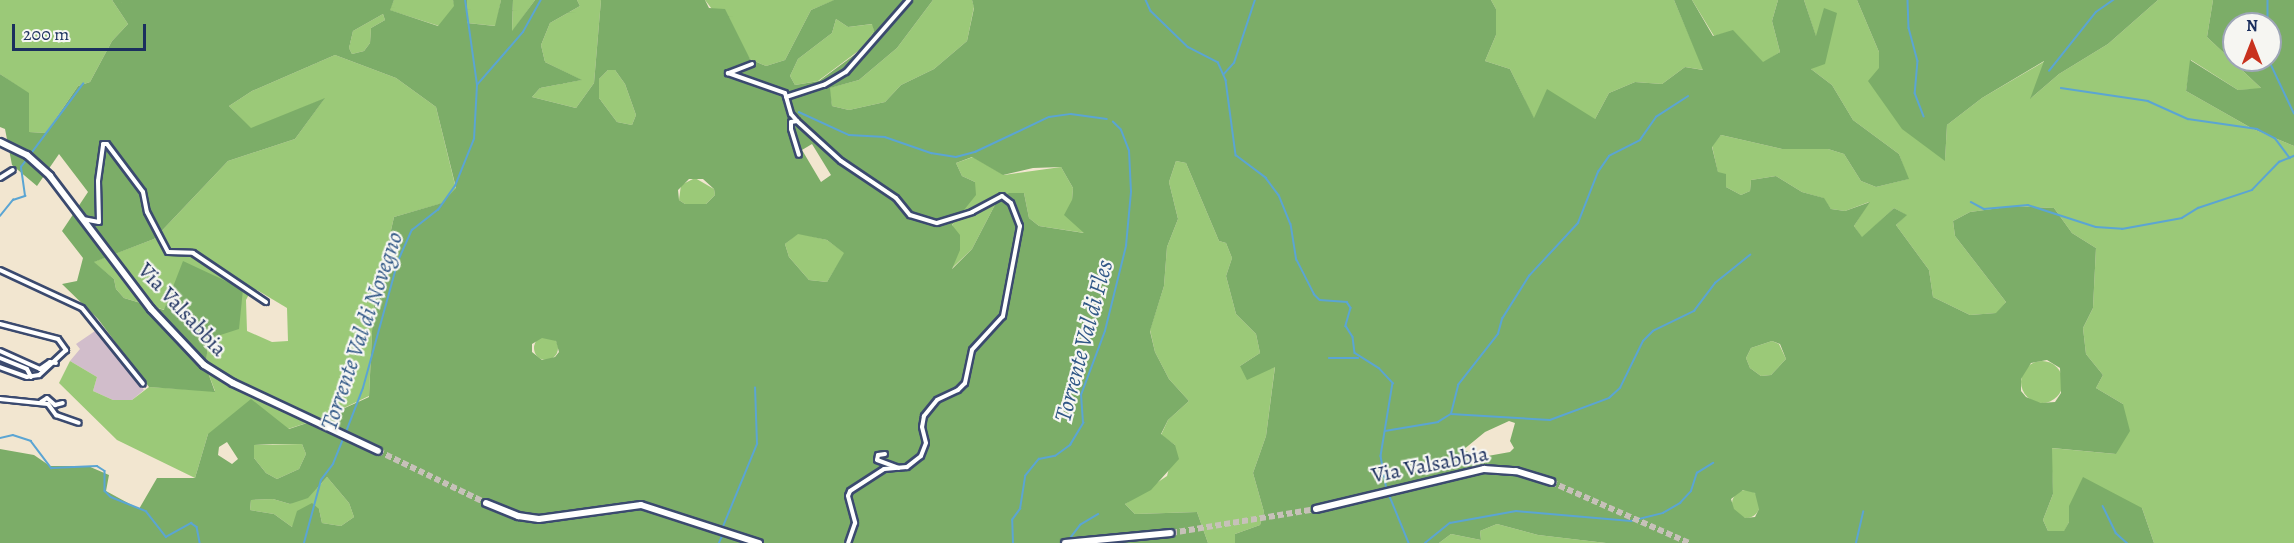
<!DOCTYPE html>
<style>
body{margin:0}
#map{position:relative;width:2294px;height:543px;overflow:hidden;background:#f2e6d0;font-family:Alegreya,serif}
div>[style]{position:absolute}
.industrial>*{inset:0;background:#d1bdcb}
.green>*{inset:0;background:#9bc978}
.round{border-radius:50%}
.forest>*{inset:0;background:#7cad68}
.stream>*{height:1.5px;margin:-0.75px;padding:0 0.75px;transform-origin:0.75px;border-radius:0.75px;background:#5ba5d3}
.secondary-tunnel>*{height:6px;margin-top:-3px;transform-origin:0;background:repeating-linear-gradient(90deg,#c7c1b9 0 6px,transparent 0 9px)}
.roads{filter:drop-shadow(2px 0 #3b4a6f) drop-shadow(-2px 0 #3b4a6f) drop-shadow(0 2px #3b4a6f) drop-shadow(0 -2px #3b4a6f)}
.street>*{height:4px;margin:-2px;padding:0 2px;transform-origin:2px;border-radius:2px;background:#fff}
.secondary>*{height:6px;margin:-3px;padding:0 3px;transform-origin:3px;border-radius:3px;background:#fff}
span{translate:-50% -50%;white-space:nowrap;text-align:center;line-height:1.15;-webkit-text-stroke:4.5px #f6f6f2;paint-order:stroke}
.street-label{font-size:22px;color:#1b2f5e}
.water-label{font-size:24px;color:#315887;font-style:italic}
.north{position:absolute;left:2222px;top:12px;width:60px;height:60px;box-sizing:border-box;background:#f6f6f2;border:2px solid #9ea6b7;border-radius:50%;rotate:0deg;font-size:16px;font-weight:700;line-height:24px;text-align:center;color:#1b2f5e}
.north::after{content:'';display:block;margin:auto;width:21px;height:27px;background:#c8321e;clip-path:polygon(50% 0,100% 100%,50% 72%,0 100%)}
.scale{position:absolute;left:12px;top:24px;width:134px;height:27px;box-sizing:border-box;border:3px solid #1b2f5e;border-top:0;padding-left:8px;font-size:18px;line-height:21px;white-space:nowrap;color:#1b2f5e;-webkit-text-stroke:4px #f6f6f2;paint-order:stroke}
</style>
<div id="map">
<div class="industrial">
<div style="clip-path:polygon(98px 329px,144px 390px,132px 400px,113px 400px,93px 391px,97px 377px,70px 361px,80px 349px,76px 344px)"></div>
</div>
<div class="green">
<div style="clip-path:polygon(0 0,112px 0,128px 24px,112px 41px,90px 82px,78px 86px,46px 133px,29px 132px,29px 94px,0 74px)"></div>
<div style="clip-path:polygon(394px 0,453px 0,455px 6px,439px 26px,389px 10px)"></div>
<div style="clip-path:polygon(467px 0,501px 0,496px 26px,467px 23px)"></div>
<div style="clip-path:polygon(513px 0,535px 0,512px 32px,513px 1px)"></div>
<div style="clip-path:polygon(577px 0,601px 0,594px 83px,576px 108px,532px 97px,540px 88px,581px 80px,545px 62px,541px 45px,550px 23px,580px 6px)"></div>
<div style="clip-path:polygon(705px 0,835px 0,811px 10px,785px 60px,766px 66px,750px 59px)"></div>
<div style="clip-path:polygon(933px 0,972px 0,974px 7px,967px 41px,934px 69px,901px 85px,885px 102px,849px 110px,832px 106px,829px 88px,859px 80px,897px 48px)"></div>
<div style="clip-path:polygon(1491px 0,1674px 0,1704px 70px,1685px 67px,1662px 84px,1635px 82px,1609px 93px,1595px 119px,1534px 119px,1510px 69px,1485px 61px,1496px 35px,1496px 9px)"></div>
<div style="clip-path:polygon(1692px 0,1778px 0,1772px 21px,1780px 52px,1763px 63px,1733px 31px,1714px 36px)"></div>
<div style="clip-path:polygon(1804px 0,1857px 0,1879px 52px,1879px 68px,1945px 160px,1947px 125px,1982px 98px,2045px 61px,2031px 98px,2059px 74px,2108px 44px,2158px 0,2213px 0,2207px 37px,2262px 89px,2238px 90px,2191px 60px,2186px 91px,2253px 129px,2294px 146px,2294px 543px,2154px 543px,2142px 508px,2069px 506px,2069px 522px,2064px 532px,2048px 531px,2043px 520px,2053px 494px,2051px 448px,2116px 454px,2123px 404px,2096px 388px,2103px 375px,2086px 354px,2083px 328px,2093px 308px,2096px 248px,2072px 233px,2054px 208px,2014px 206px,1970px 212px,1953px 221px,1955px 236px,2006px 302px,1997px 313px,1970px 315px,1933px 297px,1929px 270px,1896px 225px,1906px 215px,1894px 208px,1862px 238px,1854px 226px,1869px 202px,1845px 211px,1831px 209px,1823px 198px,1802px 192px,1776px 176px,1751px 180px,1750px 191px,1741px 195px,1726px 187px,1718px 173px,1712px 146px,1721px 135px,1782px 149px,1828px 149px,1844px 154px,1861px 181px,1876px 187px,1908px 179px,1899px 154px,1853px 120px,1832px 85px,1811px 69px,1816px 37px)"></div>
<div style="clip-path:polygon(383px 14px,385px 20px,371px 28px,370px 43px,364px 51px,352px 54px,349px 48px,353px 31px)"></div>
<div style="clip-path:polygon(836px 19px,848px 27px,873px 24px,874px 31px,865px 46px,818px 81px,795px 85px,790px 76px,798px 59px,832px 33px)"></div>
<div style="clip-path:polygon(evenodd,335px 55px,396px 78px,436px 107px,456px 189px,443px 203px,394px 217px,373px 310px,369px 396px,325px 417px,288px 429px,208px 434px,195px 478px,117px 440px,59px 383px,70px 361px,97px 377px,93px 391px,113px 400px,132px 400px,149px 387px,215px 391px,206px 367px,208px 339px,165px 310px,124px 298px,116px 289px,114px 279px,93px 262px,154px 239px,228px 161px,295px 139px,324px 99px,251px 129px,229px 106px,252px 91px,335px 55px,257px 290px,287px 308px,288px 341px,272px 342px,247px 331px,246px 300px,249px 294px,257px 290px)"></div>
<div style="clip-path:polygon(608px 70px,615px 70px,625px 84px,636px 115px,632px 125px,617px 122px,599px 98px,599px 79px)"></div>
<div style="clip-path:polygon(973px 157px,1004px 175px,1061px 167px,1073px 188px,1072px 200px,1085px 233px,1039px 226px,1029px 218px,1024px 193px,998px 199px,972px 249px,950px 270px,952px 226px,975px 182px,962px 176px,956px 163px)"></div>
<div style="clip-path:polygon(1176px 161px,1186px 163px,1219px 241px,1226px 243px,1232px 258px,1226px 276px,1236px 314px,1256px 334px,1260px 353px,1240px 366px,1275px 366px,1266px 436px,1253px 473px,1264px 512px,1260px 525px,1235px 534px,1235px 543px,1208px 543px,1197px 512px,1135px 514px,1125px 504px,1167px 476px,1175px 445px,1161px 435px,1168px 420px,1189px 401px,1169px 379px,1155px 352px,1150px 330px,1164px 286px,1167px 247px,1178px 219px,1169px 182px)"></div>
<div style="clip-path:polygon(695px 178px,714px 189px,715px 195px,706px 204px,685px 204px,679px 200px,681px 185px)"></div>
<div style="clip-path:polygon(798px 233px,827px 240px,845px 253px,827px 282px,809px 280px,789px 257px,785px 244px)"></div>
<div class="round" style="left:534px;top:336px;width:24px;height:24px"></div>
<div style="clip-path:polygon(1772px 341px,1779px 344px,1786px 359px,1771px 375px,1761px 376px,1750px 368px,1746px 358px,1751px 348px)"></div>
<div class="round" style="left:2021px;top:361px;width:42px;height:42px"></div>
<div style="clip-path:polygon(302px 444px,306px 454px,299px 469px,277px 479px,266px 473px,254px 458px,254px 445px)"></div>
<div style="clip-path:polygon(327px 477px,349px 503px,354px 517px,341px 526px,322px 523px,319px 509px,292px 527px,274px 514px,250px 510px,251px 500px,273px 499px,290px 504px,318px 487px)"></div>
<div class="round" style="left:1732px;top:490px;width:28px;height:28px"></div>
<div style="clip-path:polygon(1497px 524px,1538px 535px,1606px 543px,1439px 543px,1451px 534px,1481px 540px,1480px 531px)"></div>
</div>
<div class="forest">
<div style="clip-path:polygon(evenodd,112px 0,394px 0,390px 10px,438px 26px,454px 6px,453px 0,467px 0,467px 23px,495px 26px,501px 0,513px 0,512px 31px,535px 0,577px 0,580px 6px,550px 23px,541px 45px,545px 62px,582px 80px,540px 88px,532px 97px,576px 108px,594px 83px,601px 0,705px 0,709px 8px,725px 9px,750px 59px,766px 66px,785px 60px,811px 10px,834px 0,933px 0,897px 48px,859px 80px,830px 88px,832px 106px,849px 110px,885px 102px,901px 85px,934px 69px,967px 41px,974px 8px,972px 0,1491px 0,1496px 9px,1496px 35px,1485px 61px,1510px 69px,1534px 118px,1547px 89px,1595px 119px,1609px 93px,1635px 82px,1662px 84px,1685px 67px,1703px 70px,1674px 0,1692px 0,1713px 36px,1733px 30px,1763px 62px,1780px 52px,1772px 21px,1778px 0,1804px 0,1816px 36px,1824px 8px,1837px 13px,1825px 64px,1811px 69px,1832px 85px,1853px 120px,1899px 154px,1909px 179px,1876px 187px,1861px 181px,1844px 154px,1828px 149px,1782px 149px,1721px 135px,1712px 147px,1718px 172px,1726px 174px,1726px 187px,1741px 195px,1750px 191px,1751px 180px,1776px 176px,1802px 192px,1824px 198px,1831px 209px,1845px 211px,1870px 202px,1854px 226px,1862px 237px,1894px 208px,1907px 215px,1896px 225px,1929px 270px,1933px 297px,1970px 315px,1996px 313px,2006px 302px,1955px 236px,1953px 221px,1970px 212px,2014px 206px,2054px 208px,2072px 233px,2096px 248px,2093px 308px,2083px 328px,2086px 354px,2103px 375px,2096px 388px,2123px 404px,2130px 431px,2116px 454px,2052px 448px,2053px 494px,2043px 520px,2048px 531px,2064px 531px,2069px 522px,2069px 506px,2083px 477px,2142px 508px,2154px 543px,1606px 543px,1538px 535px,1497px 524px,1480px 531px,1481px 540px,1451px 534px,1439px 543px,1235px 543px,1235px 534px,1260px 525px,1264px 512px,1253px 473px,1266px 436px,1275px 367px,1247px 380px,1240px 366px,1260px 353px,1256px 334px,1236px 314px,1226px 276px,1232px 258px,1226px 243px,1219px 241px,1186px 163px,1176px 161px,1169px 182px,1178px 219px,1167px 247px,1164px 286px,1150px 331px,1155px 352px,1169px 379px,1189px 401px,1168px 420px,1161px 434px,1175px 445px,1179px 459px,1151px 490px,1125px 504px,1135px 514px,1197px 512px,1208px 543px,0 543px,0 449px,34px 455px,50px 466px,88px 466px,109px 475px,106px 491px,139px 509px,157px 478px,195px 478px,208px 434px,251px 399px,289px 429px,325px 417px,369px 397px,373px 310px,394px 217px,442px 203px,456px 188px,436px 107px,396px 78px,335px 55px,252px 91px,229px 106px,251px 128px,325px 98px,295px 139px,228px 161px,154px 239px,94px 262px,114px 279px,116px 289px,124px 298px,164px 310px,183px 261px,243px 289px,239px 329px,208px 339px,206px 367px,215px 392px,149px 387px,98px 319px,62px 284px,77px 281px,83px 258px,62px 231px,88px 192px,59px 154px,37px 186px,12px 165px,5px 129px,0 127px,0 74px,29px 93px,29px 132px,46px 133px,78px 86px,90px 82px,112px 41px,128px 24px,112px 0,383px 14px,385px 20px,371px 28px,370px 43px,364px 51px,352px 54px,349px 48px,353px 31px,383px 14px,112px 0,836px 19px,848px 27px,872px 24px,874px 31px,865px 47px,819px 81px,795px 85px,790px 76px,798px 59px,832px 33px,836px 19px,112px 0,608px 70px,615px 70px,625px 84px,636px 115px,632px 125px,617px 122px,599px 98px,599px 79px,608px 70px,112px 0,812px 144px,831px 175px,821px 182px,802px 150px,812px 144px,112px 0,972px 157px,1003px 175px,1033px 168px,1061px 167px,1073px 188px,1072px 200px,1064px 215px,1084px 233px,1039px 226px,1029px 218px,1024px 193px,1009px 193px,998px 199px,972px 249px,952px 269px,960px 250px,960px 235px,952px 225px,976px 195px,975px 182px,962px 176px,956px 163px,972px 157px,112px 0,689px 179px,703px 179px,714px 189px,715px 195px,706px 204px,685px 204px,679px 200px,678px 190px,689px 179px,112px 0,798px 234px,827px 240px,844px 253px,827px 282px,809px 280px,789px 257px,785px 244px,798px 234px,112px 0,542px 338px,556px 341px,559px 352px,555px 357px,542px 360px,532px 352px,532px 344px,542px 338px,112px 0,1772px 341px,1780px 344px,1786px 359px,1771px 375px,1761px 376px,1750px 368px,1746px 358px,1751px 348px,1772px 341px,112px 0,2047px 360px,2060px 368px,2061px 393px,2055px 402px,2041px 403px,2026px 397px,2021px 391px,2021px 379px,2031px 363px,2047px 360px,112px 0,1509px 421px,1515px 423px,1510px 441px,1514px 448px,1510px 452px,1482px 457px,1463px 450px,1485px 432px,1509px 421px,112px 0,227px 442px,238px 459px,232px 464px,218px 455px,219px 447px,227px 442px,112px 0,273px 444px,302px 444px,306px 454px,299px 469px,277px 479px,266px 473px,254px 458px,254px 445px,273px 444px,112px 0,327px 477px,349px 503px,354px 517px,341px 526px,322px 523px,319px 509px,312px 503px,297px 511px,292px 527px,274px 514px,250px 510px,251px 500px,273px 499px,290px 504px,308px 498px,327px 477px,112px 0,1743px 490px,1755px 493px,1759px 509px,1755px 517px,1745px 518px,1734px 509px,1731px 499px,1743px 490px)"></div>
<div style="clip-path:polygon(1857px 0,2158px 0,2108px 44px,2059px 74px,2030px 99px,2044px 61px,1982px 98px,1947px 125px,1945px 161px,1902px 129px,1868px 81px,1879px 68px,1879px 52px)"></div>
<div style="clip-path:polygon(evenodd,2213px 0,2294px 0,2294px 146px,2253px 129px,2186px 91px,2190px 60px,2238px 90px,2261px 88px,2207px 37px,2213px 0,2234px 24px,2270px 24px,2270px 60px,2234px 60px,2234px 24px)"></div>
</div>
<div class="stream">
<div style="left:1146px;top:0;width:12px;rotate:66deg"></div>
<div style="left:1151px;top:11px;width:52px;rotate:44.2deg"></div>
<div style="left:1188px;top:47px;width:34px;rotate:27deg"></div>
<div style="left:1218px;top:62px;width:20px;rotate:66deg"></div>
<div style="left:1226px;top:80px;width:76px;rotate:82.4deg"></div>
<div style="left:1236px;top:155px;width:38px;rotate:37deg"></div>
<div style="left:1266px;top:178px;width:21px;rotate:53deg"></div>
<div style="left:1279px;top:195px;width:31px;rotate:68deg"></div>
<div style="left:1291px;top:224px;width:36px;rotate:81deg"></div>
<div style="left:1297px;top:260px;width:38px;rotate:63deg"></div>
<div style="left:1314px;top:294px;width:8px;rotate:45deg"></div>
<div style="left:1320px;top:300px;width:27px;rotate:4deg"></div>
<div style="left:1347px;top:302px;width:7px;rotate:56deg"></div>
<div style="left:1351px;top:308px;width:19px;rotate:106deg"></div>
<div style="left:1346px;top:326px;width:13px;rotate:58deg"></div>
<div style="left:1353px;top:337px;width:16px;rotate:83deg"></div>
<div style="left:1355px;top:353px;width:28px;rotate:32deg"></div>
<div style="left:1379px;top:368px;width:21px;rotate:47deg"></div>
<div style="left:1393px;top:383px;width:74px;rotate:99.3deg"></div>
<div style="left:1381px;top:456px;width:35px;rotate:80deg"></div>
<div style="left:1908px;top:0;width:28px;rotate:88deg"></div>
<div style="left:1909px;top:28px;width:34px;rotate:75deg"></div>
<div style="left:1918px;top:61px;width:32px;rotate:95deg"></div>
<div style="left:1915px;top:93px;width:25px;rotate:69deg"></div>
<div style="left:2268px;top:0;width:24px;rotate:90deg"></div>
<div style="left:2269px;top:60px;width:59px;rotate:64.7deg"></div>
<div style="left:2049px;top:71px;width:75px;rotate:-51.5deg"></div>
<div style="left:2096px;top:12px;width:21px;rotate:-35deg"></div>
<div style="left:1224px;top:74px;width:15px;rotate:-48deg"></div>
<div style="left:1234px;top:63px;width:66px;rotate:-71.6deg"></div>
<div style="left:477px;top:85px;width:70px;rotate:-49deg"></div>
<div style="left:523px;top:32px;width:37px;rotate:-61deg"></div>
<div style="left:2061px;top:88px;width:88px;rotate:8.5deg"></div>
<div style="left:2148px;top:101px;width:44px;rotate:24.2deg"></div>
<div style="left:2188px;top:119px;width:70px;rotate:8.2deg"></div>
<div style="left:2257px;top:129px;width:20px;rotate:27deg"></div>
<div style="left:2275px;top:138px;width:25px;rotate:53deg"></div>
<div style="left:799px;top:112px;width:55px;rotate:24.7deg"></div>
<div style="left:849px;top:135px;width:36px;rotate:3deg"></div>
<div style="left:885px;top:137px;width:49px;rotate:19.2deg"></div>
<div style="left:931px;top:153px;width:25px;rotate:9deg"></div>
<div style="left:956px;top:157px;width:20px;rotate:-15deg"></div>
<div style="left:975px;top:152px;width:82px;rotate:-25.3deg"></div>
<div style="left:1049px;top:117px;width:22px;rotate:-8deg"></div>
<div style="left:1071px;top:114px;width:36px;rotate:8deg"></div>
<div style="left:30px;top:155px;width:89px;rotate:-53.3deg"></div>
<div style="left:1971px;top:202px;width:15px;rotate:28deg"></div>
<div style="left:1984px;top:209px;width:44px;rotate:-5.2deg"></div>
<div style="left:2028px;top:205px;width:71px;rotate:17.9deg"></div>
<div style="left:2096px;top:227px;width:26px;rotate:4deg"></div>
<div style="left:2122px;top:229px;width:61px;rotate:-10.4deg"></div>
<div style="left:2182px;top:218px;width:19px;rotate:-32deg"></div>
<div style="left:2198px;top:208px;width:57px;rotate:-18.4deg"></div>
<div style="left:2252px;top:190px;width:39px;rotate:-46deg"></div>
<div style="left:2279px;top:162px;width:16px;rotate:-22deg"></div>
<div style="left:0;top:216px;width:21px;rotate:-51deg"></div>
<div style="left:13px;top:200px;width:13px;rotate:-18deg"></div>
<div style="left:25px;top:196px;width:29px;rotate:-98deg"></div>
<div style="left:21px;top:167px;width:10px;rotate:-53deg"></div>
<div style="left:1329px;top:358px;width:29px"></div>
<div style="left:1451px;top:414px;width:99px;rotate:3.5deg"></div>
<div style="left:1550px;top:420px;width:63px;rotate:-20.4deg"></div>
<div style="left:1609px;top:398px;width:15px;rotate:-42deg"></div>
<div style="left:1620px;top:388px;width:52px;rotate:-63.9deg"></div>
<div style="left:1643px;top:341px;width:14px;rotate:-45deg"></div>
<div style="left:1653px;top:331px;width:46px;rotate:-26deg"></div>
<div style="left:1694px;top:311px;width:35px;rotate:-53deg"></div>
<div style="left:1715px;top:283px;width:45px;rotate:-38.7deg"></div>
<div style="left:1385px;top:431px;width:54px;rotate:-9.6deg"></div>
<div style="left:1438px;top:422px;width:15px;rotate:-32deg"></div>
<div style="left:1451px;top:414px;width:30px;rotate:-76deg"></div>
<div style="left:1458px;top:385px;width:65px;rotate:-51.9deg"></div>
<div style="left:1498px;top:334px;width:16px;rotate:-75deg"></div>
<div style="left:1502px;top:319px;width:51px;rotate:-57.9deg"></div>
<div style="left:1529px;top:276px;width:72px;rotate:-47.2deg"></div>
<div style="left:1578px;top:223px;width:55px;rotate:-68.6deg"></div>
<div style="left:1598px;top:172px;width:19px;rotate:-55deg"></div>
<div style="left:1609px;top:156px;width:35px;rotate:-27deg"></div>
<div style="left:1640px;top:140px;width:28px;rotate:-55deg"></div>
<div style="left:1656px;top:117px;width:38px;rotate:-33deg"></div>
<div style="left:346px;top:432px;width:47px;rotate:-68.9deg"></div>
<div style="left:363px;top:388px;width:132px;rotate:-74.6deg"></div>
<div style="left:398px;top:261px;width:34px;rotate:-66deg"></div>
<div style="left:412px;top:230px;width:33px;rotate:-38deg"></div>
<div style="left:438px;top:210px;width:29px;rotate:-55deg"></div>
<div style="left:455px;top:186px;width:51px;rotate:-68deg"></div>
<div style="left:474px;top:139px;width:54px;rotate:-86.8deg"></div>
<div style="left:477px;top:85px;width:86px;rotate:-98deg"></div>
<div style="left:0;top:438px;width:13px;rotate:-13deg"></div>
<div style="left:13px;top:435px;width:19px;rotate:18deg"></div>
<div style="left:31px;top:441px;width:34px;rotate:53deg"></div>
<div style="left:51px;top:468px;width:46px;rotate:-2.5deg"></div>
<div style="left:97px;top:466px;width:9px;rotate:32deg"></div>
<div style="left:105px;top:471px;width:20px;rotate:90deg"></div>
<div style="left:105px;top:491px;width:8px;rotate:45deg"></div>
<div style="left:111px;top:497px;width:38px;rotate:22deg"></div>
<div style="left:146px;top:511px;width:33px;rotate:52deg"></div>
<div style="left:166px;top:537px;width:29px;rotate:-29deg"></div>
<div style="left:191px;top:523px;width:7px;rotate:34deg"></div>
<div style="left:197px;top:527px;width:16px;rotate:79deg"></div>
<div style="left:1389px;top:494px;width:53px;rotate:67.8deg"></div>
<div style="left:2103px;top:506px;width:30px;rotate:64deg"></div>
<div style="left:2116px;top:533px;width:15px;rotate:42deg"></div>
<div style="left:722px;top:529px;width:92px;rotate:-67.6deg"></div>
<div style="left:757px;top:444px;width:56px;rotate:-92deg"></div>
<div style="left:1068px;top:541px;width:20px;rotate:-53deg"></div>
<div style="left:1080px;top:525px;width:21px;rotate:-31deg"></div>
<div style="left:304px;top:543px;width:65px;rotate:-74.9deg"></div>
<div style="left:321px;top:480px;width:20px;rotate:-53deg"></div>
<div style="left:333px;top:464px;width:29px;rotate:-68deg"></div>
<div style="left:719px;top:543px;width:10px;rotate:-66deg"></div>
<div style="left:1013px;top:543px;width:23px;rotate:-92deg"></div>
<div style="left:1012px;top:520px;width:14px;rotate:-54deg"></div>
<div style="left:1020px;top:509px;width:33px;rotate:-81deg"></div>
<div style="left:1025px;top:476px;width:22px;rotate:-51deg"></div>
<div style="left:1039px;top:459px;width:16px;rotate:-11deg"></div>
<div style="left:1055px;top:456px;width:19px;rotate:-36deg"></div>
<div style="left:1070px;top:445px;width:26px;rotate:-59deg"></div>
<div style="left:1083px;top:423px;width:28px;rotate:-94deg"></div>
<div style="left:1081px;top:395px;width:68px;rotate:-69.4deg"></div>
<div style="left:1105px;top:331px;width:88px;rotate:-76.1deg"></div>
<div style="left:1126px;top:246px;width:54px;rotate:-84.7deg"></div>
<div style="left:1131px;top:192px;width:41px;rotate:-92.8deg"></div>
<div style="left:1129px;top:151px;width:22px;rotate:-111deg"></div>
<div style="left:1121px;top:130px;width:11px;rotate:-135deg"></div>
<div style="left:1425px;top:543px;width:32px;rotate:-39deg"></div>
<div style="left:1450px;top:523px;width:67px;rotate:-10.3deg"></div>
<div style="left:1516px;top:511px;width:115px;rotate:5deg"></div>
<div style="left:1631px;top:521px;width:33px;rotate:-14deg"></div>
<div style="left:1663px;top:513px;width:20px;rotate:-30deg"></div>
<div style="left:1680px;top:503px;width:16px;rotate:-47deg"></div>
<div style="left:1691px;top:491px;width:19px;rotate:-72deg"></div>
<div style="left:1697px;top:473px;width:19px;rotate:-32deg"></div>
<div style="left:1856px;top:543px;width:32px;rotate:-77deg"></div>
</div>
<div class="secondary-tunnel">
<div style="left:378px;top:451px;width:120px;rotate:25.7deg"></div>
<div style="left:1551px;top:482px;width:151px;rotate:23.8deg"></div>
<div style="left:1171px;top:533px;width:147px;rotate:-9.4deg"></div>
</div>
<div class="roads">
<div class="street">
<div style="left:752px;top:64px;width:26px;rotate:159deg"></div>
<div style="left:728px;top:73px;width:60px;rotate:19.3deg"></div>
<div style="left:785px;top:93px;width:22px;rotate:74deg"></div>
<div style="left:791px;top:114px;width:9px;rotate:49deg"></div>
<div style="left:797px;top:121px;width:59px;rotate:42.3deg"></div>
<div style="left:841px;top:161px;width:66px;rotate:33.9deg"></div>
<div style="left:896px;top:198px;width:22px;rotate:51deg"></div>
<div style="left:910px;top:215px;width:28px;rotate:17deg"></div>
<div style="left:937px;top:223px;width:37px;rotate:-17deg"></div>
<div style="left:972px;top:212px;width:34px;rotate:-28deg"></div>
<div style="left:1002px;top:196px;width:11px;rotate:38deg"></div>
<div style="left:1011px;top:203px;width:25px;rotate:69deg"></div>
<div style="left:1020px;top:226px;width:92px;rotate:100.7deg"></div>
<div style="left:1003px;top:316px;width:46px;rotate:132.4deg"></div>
<div style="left:972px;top:350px;width:34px;rotate:102deg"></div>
<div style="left:965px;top:383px;width:10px;rotate:135deg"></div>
<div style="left:958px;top:390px;width:23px;rotate:155deg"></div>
<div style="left:937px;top:400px;width:21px;rotate:129deg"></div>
<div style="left:924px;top:416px;width:11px;rotate:100deg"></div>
<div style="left:922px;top:427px;width:16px;rotate:76deg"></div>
<div style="left:926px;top:443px;width:14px;rotate:111deg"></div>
<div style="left:921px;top:456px;width:18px;rotate:142deg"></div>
<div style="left:907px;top:467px;width:23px;rotate:175deg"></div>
<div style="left:884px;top:469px;width:40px;rotate:147.1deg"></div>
<div style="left:850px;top:491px;width:5px;rotate:112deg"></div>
<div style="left:848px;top:496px;width:28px;rotate:75deg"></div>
<div style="left:855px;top:523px;width:21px;rotate:109deg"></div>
<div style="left:786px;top:97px;width:40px;rotate:-18deg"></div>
<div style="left:824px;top:85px;width:26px;rotate:-31deg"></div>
<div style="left:846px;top:72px;width:96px;rotate:-48.8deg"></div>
<div style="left:797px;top:121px;width:6px;rotate:171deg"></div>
<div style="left:791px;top:122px;width:7px;rotate:90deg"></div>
<div style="left:791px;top:129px;width:27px;rotate:73deg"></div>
<div style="left:0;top:178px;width:15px;rotate:-32deg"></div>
<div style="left:83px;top:219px;width:16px;rotate:11deg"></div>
<div style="left:99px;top:222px;width:41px;rotate:-91.4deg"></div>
<div style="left:98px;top:181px;width:37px;rotate:-82deg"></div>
<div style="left:103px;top:144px;width:4px"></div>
<div style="left:107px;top:144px;width:60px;rotate:53.1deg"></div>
<div style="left:143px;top:192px;width:20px;rotate:79deg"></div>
<div style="left:147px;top:212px;width:45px;rotate:62.3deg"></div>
<div style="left:168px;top:252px;width:25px;rotate:2deg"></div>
<div style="left:193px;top:253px;width:88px;rotate:33.9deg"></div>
<div style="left:0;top:270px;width:90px;rotate:24.9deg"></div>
<div style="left:82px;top:308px;width:97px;rotate:51.2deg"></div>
<div style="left:0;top:324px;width:60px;rotate:14.5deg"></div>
<div style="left:58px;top:339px;width:14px;rotate:54deg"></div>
<div style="left:66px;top:350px;width:37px;rotate:137deg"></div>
<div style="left:39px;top:375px;width:12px;rotate:171deg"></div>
<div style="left:27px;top:377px;width:29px;rotate:-160deg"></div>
<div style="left:0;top:351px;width:44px;rotate:24.2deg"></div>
<div style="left:40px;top:369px;width:12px;rotate:-35deg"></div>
<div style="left:50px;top:362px;width:6px;rotate:9deg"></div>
<div style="left:0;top:358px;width:29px;rotate:22deg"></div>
<div style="left:27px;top:369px;width:9px;rotate:63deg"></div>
<div style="left:0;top:399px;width:48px;rotate:5.9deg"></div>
<div style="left:48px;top:404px;width:14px;rotate:54deg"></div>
<div style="left:56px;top:415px;width:24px;rotate:19deg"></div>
<div style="left:41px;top:402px;width:7px;rotate:-34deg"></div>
<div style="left:47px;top:398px;width:11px;rotate:41deg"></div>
<div style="left:55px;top:405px;width:8px;rotate:-14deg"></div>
<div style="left:885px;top:454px;width:7px;rotate:172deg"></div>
<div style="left:878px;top:455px;width:5px;rotate:101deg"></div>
<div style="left:877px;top:460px;width:23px;rotate:20deg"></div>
</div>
<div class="secondary">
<div style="left:0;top:142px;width:30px;rotate:26deg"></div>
<div style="left:27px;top:155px;width:31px;rotate:42deg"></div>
<div style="left:50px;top:176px;width:167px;rotate:52.8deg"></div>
<div style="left:151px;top:309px;width:77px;rotate:46.6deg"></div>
<div style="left:204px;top:365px;width:34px;rotate:32deg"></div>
<div style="left:233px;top:383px;width:160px;rotate:25.1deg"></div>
<div style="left:486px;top:503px;width:35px;rotate:22deg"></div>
<div style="left:518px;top:516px;width:21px;rotate:8deg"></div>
<div style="left:539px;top:519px;width:103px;rotate:-7.8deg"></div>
<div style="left:641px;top:505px;width:124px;rotate:17.9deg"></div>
<div style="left:1316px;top:509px;width:173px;rotate:-13.4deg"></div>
<div style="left:1484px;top:469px;width:32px;rotate:4deg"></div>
<div style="left:1516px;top:471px;width:37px;rotate:17deg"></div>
<div style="left:1065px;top:543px;width:106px;rotate:-5.4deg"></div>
</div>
</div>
<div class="street-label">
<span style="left:182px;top:310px;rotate:47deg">Via Valsabbia</span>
<span style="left:1430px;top:465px;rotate:-11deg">Via Valsabbia</span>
</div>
<div class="water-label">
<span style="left:362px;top:331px;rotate:-71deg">Torrente Val di Novegno</span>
<span style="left:1084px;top:341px;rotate:-75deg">Torrente Val di Fles</span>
</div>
<div class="north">N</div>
<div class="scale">200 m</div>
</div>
